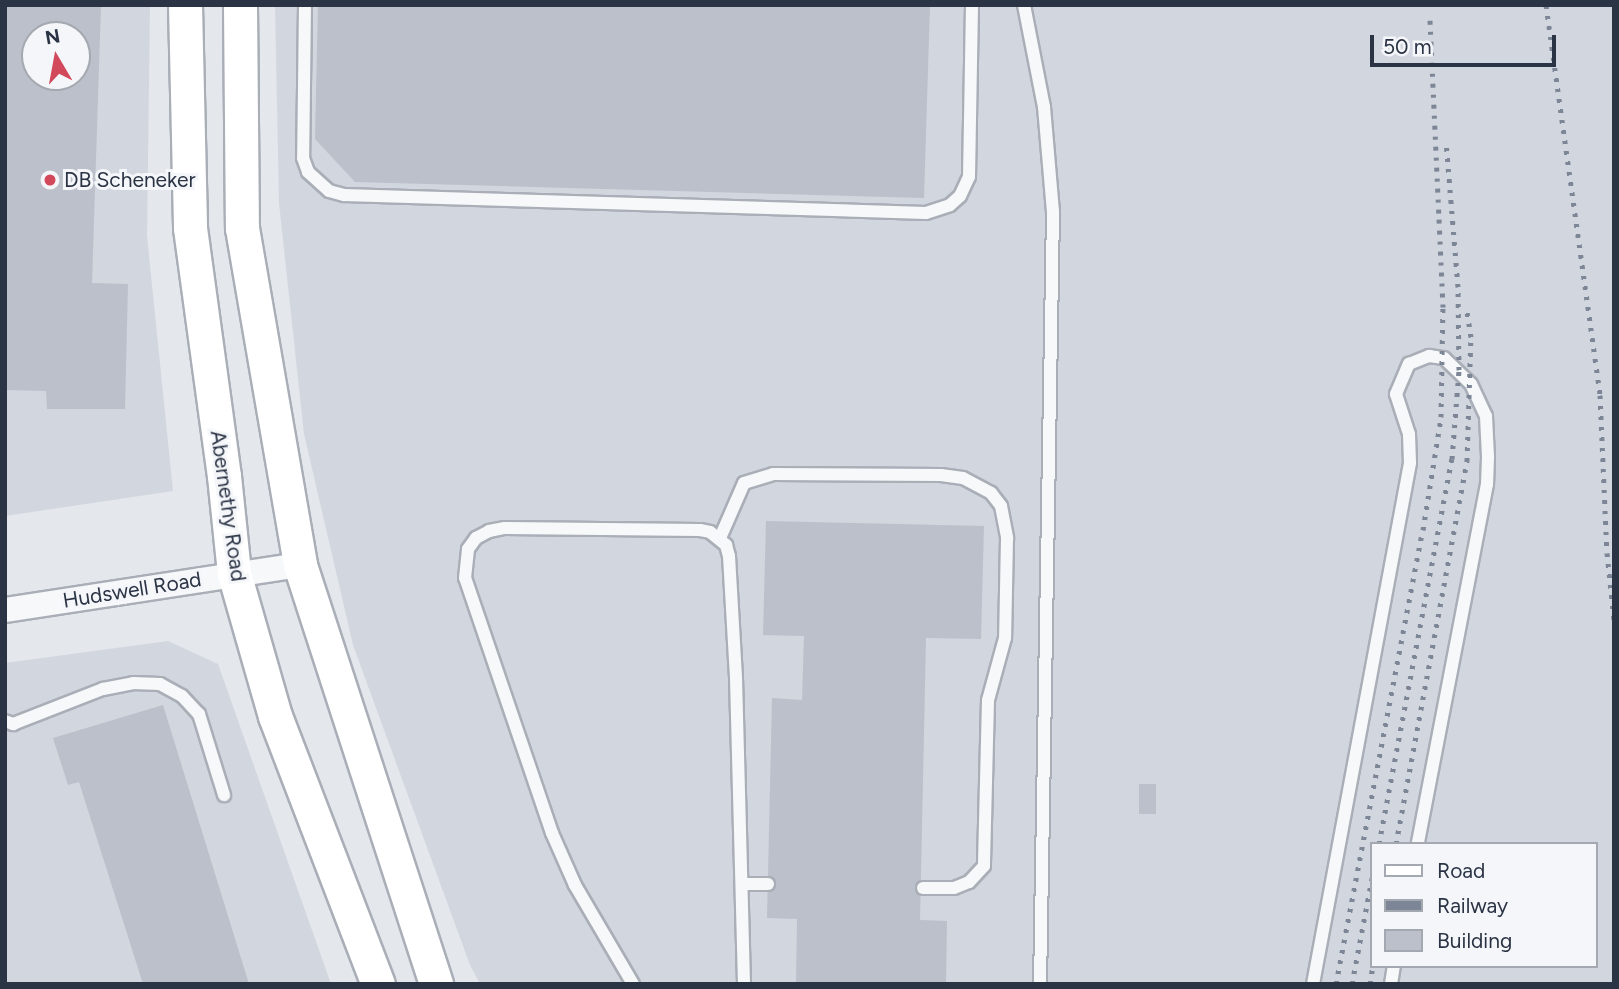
<!DOCTYPE html>
<style>
body{margin:0}
#map{position:relative;width:1619px;height:989px;overflow:hidden;background:#e4e7ec;font-family:Figtree,sans-serif}
div>[style]{position:absolute}
.built>*{inset:0;background:#d2d6de}
.building>*{inset:0;background:#bbc0ca;transform-origin:0 0}
.roads{filter:drop-shadow(2px 0 #a9aeb7) drop-shadow(-2px 0 #a9aeb7) drop-shadow(0 2px #a9aeb7) drop-shadow(0 -2px #a9aeb7)}
.service>*{height:12px;margin:-6px;padding:0 6px;transform-origin:6px;border-radius:6px;background:#f7f8fa}
.minor>*{height:24px;margin:-12px;padding:0 12px;transform-origin:12px;border-radius:12px;background:#f7f8fa}
.secondary>*{height:33px;margin:-16.5px;padding:0 16.5px;transform-origin:16.5px;border-radius:16.5px;background:#fff}
.rail>*{height:5px;margin-top:-2.5px;transform-origin:0;background:repeating-linear-gradient(90deg,#7d8696 0 3.5px,transparent 0 10.5px)}
.dots>*{width:19px;height:19px;translate:-50% -50%;box-sizing:border-box;border:4px solid #f4f6f9;border-radius:50%}
span{translate:-50% -50%;white-space:nowrap;text-align:center;line-height:1.15;-webkit-text-stroke:6px #f4f6f9;paint-order:stroke}
.poi-label{font-size:21px;color:#2b3445}
.left{translate:0 -50%;text-align:left}
.street-label{font-size:21px;color:#2b3445}
.frame{position:absolute;inset:0;border:7px solid #2b3445;pointer-events:none}
.legend{position:absolute;left:1370px;top:842px;width:228px;height:126px;box-sizing:border-box;background:#f4f6f9;border:2px solid #a4a8b1;margin:0;padding:9px 12px;list-style:none;font-size:21px;color:#2b3445}
.legend li{display:flex;align-items:center;gap:14px;height:35px}
.legend b{width:35px;border:2px solid #a4a8b1}
.north{position:absolute;left:21px;top:21px;width:70px;height:70px;box-sizing:border-box;background:#f4f6f9;border:2px solid #a4a8b1;border-radius:50%;rotate:350deg;font-size:19px;font-weight:700;line-height:28px;text-align:center;color:#2b3445}
.north::after{content:'';display:block;margin:auto;width:24px;height:32px;background:#d1495b;clip-path:polygon(50% 0,100% 100%,50% 72%,0 100%)}
.scale{position:absolute;left:1370px;top:35px;width:186px;height:32px;box-sizing:border-box;border:4px solid #2b3445;border-top:0;padding-left:9px;font-size:21px;line-height:24px;white-space:nowrap;color:#2b3445;-webkit-text-stroke:5px #f4f6f9;paint-order:stroke}
</style>
<div id="map">
<div class="built">
<div style="clip-path:polygon(evenodd,5px 5px,150px 5px,147px 236px,173px 491px,5px 516px,5px 5px,35px 35px,77px 35px,77px 77px,35px 77px,35px 35px)"></div>
<div style="clip-path:polygon(evenodd,275px 5px,1614px 5px,1614px 984px,480px 984px,470px 965px,353px 645px,304px 434px,279px 203px,275px 5px,1372px 844px,1596px 844px,1596px 966px,1372px 966px,1372px 844px)"></div>
<div style="clip-path:polygon(168px 641px,218px 664px,331px 984px,5px 984px,5px 663px)"></div>
</div>
<div class="building">
<div style="clip-path:polygon(evenodd,5px 5px,101px 5px,92px 283px,128px 284px,125px 409px,47px 409px,46px 391px,5px 390px,5px 5px,35px 35px,77px 35px,77px 77px,35px 77px,35px 35px)"></div>
<div style="clip-path:polygon(318px 5px,930px 5px,924px 198px,355px 182px,315px 139px)"></div>
<div style="clip-path:polygon(766px 521px,984px 526px,981px 639px,926px 638px,920px 920px,947px 921px,946px 984px,796px 984px,797px 919px,767px 918px,772px 698px,802px 700px,804px 636px,763px 635px)"></div>
<div style="clip-path:polygon(163px 705px,249px 984px,143px 984px,79px 782px,68px 785px,53px 738px)"></div>
<div style="left:1139px;top:784px;width:17px;height:30px"></div>
</div>
<div class="roads">
<div class="service">
<div style="left:305px;top:5px;width:153px;rotate:90.7deg"></div>
<div style="left:303px;top:158px;width:15px;rotate:70deg"></div>
<div style="left:308px;top:172px;width:28px;rotate:42deg"></div>
<div style="left:329px;top:191px;width:16px;rotate:15deg"></div>
<div style="left:344px;top:195px;width:582px;rotate:1.77deg"></div>
<div style="left:926px;top:213px;width:25px;rotate:-18deg"></div>
<div style="left:950px;top:205px;width:13px;rotate:-42deg"></div>
<div style="left:960px;top:196px;width:21px;rotate:-65deg"></div>
<div style="left:969px;top:177px;width:172px;rotate:-89deg"></div>
<div style="left:1024px;top:5px;width:104px;rotate:78.9deg"></div>
<div style="left:1044px;top:107px;width:104px;rotate:85.1deg"></div>
<div style="left:1053px;top:211px;width:773px;rotate:90.96deg"></div>
<div style="left:720px;top:538px;width:60px;rotate:-66.4deg"></div>
<div style="left:744px;top:483px;width:30px;rotate:-17deg"></div>
<div style="left:773px;top:474px;width:168px;rotate:0.3deg"></div>
<div style="left:941px;top:475px;width:22px;rotate:8deg"></div>
<div style="left:963px;top:478px;width:32px;rotate:28deg"></div>
<div style="left:991px;top:493px;width:16px;rotate:52deg"></div>
<div style="left:1001px;top:506px;width:33px;rotate:79deg"></div>
<div style="left:1007px;top:538px;width:100px;rotate:91.1deg"></div>
<div style="left:1005px;top:638px;width:64px;rotate:105.3deg"></div>
<div style="left:988px;top:700px;width:166px;rotate:91.4deg"></div>
<div style="left:984px;top:866px;width:22px;rotate:133deg"></div>
<div style="left:969px;top:882px;width:16px;rotate:158deg"></div>
<div style="left:954px;top:888px;width:31px;rotate:180deg"></div>
<div style="left:5px;top:721px;width:9px;rotate:21deg"></div>
<div style="left:13px;top:724px;width:97px;rotate:-21.3deg"></div>
<div style="left:103px;top:689px;width:31px;rotate:-11deg"></div>
<div style="left:133px;top:683px;width:27px;rotate:2deg"></div>
<div style="left:160px;top:684px;width:25px;rotate:29deg"></div>
<div style="left:182px;top:696px;width:25px;rotate:47deg"></div>
<div style="left:199px;top:714px;width:85px;rotate:72.8deg"></div>
<div style="left:742px;top:884px;width:26px"></div>
<div style="left:633px;top:984px;width:115px;rotate:-120.4deg"></div>
<div style="left:575px;top:885px;width:57px;rotate:-113.9deg"></div>
<div style="left:552px;top:833px;width:269px;rotate:-108.8deg"></div>
<div style="left:465px;top:578px;width:29px;rotate:-84deg"></div>
<div style="left:468px;top:549px;width:14px;rotate:-54deg"></div>
<div style="left:476px;top:538px;width:15px;rotate:-28deg"></div>
<div style="left:489px;top:531px;width:16px;rotate:-11deg"></div>
<div style="left:505px;top:528px;width:195px;rotate:0.6deg"></div>
<div style="left:700px;top:530px;width:10px;rotate:11deg"></div>
<div style="left:710px;top:532px;width:21px;rotate:39deg"></div>
<div style="left:726px;top:545px;width:11px;rotate:75deg"></div>
<div style="left:729px;top:556px;width:122px;rotate:86.7deg"></div>
<div style="left:736px;top:678px;width:306px;rotate:88.5deg"></div>
<div style="left:1313px;top:984px;width:530px;rotate:-79.45deg"></div>
<div style="left:1410px;top:463px;width:29px;rotate:-92deg"></div>
<div style="left:1409px;top:434px;width:42px;rotate:-108deg"></div>
<div style="left:1396px;top:394px;width:33px;rotate:-67deg"></div>
<div style="left:1409px;top:364px;width:22px;rotate:-22deg"></div>
<div style="left:1429px;top:356px;width:15px;rotate:8deg"></div>
<div style="left:1444px;top:358px;width:37px;rotate:44deg"></div>
<div style="left:1471px;top:384px;width:35px;rotate:65deg"></div>
<div style="left:1486px;top:416px;width:41px;rotate:87.2deg"></div>
<div style="left:1488px;top:457px;width:27px;rotate:92deg"></div>
<div style="left:1487px;top:484px;width:367px;rotate:100.9deg"></div>
<div style="left:1391px;top:984px;width:18px;rotate:-81deg"></div>
</div>
<div class="minor">
<div style="left:5px;top:610px;width:298px;rotate:-8.7deg"></div>
</div>
<div class="secondary">
<div style="left:185px;top:5px;width:223px;rotate:88.7deg"></div>
<div style="left:190px;top:228px;width:250px;rotate:82.2deg"></div>
<div style="left:224px;top:476px;width:98px;rotate:84.1deg"></div>
<div style="left:234px;top:573px;width:149px;rotate:74deg"></div>
<div style="left:275px;top:716px;width:287px;rotate:69deg"></div>
<div style="left:240px;top:5px;width:223px;rotate:89.5deg"></div>
<div style="left:242px;top:228px;width:342px;rotate:80.2deg"></div>
<div style="left:300px;top:565px;width:441px;rotate:72deg"></div>
</div>
</div>
<div class="rail">
<div style="left:1546px;top:5px;width:394px;rotate:82.1deg"></div>
<div style="left:1600px;top:395px;width:158px;rotate:87.5deg"></div>
<div style="left:1607px;top:553px;width:67px;rotate:84deg"></div>
<div style="left:1379px;top:844px;width:392px;rotate:-79.3deg"></div>
<div style="left:1452px;top:459px;width:89px;rotate:-85.5deg"></div>
<div style="left:1459px;top:370px;width:83px;rotate:-90.7deg"></div>
<div style="left:1458px;top:287px;width:146px;rotate:-94.7deg"></div>
<div style="left:1396px;top:844px;width:390px;rotate:-79.5deg"></div>
<div style="left:1467px;top:461px;width:124px;rotate:-88.2deg"></div>
<div style="left:1471px;top:337px;width:31px;rotate:-99deg"></div>
<div style="left:1336px;top:984px;width:462px;rotate:-79.2deg"></div>
<div style="left:1423px;top:530px;width:114px;rotate:-80.9deg"></div>
<div style="left:1441px;top:417px;width:110px;rotate:-89deg"></div>
<div style="left:1443px;top:307px;width:288px;rotate:-92.6deg"></div>
<div style="left:1352px;top:984px;width:108px;rotate:-79.3deg"></div>
<div style="left:1370px;top:984px;width:18px;rotate:-81deg"></div>
</div>
<div class="dots">
<div style="left:50px;top:180px;background:#d1495b"></div>
</div>
<div class="poi-label">
<span class="left" style="left:64px;top:180px">DB Scheneker</span>
</div>
<div class="street-label">
<span style="left:228px;top:506px;rotate:82deg">Abernethy Road</span>
<span style="left:132px;top:590px;rotate:-9deg">Hudswell Road</span>
</div>
<div class="frame"></div>
<ul class="legend">
<li><b style="height:9px;background:#fff"></b>Road</li>
<li><b style="height:9px;background:#7d8696"></b>Railway</li>
<li><b style="height:19px;background:#bbc0ca"></b>Building</li>
</ul>
<div class="north">N</div>
<div class="scale">50 m</div>
</div>
